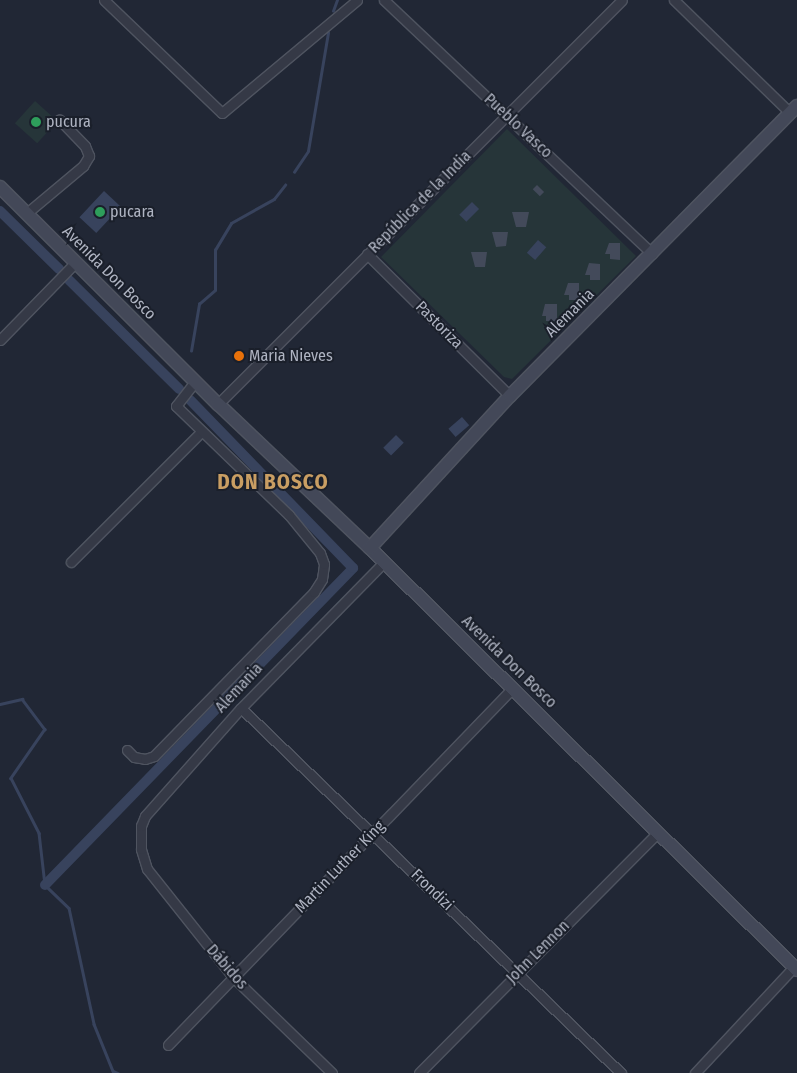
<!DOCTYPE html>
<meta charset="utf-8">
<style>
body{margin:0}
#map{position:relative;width:797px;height:1073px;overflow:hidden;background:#212735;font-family:"Fira Sans Condensed",sans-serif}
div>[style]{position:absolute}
.green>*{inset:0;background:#263539;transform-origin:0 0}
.water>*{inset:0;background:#38435d;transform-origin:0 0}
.stream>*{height:2.5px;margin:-1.25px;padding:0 1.25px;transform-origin:1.25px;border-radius:1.25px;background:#38435d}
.canal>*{height:10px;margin:-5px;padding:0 5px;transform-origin:5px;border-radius:5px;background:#38435d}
.building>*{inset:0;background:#434a5a;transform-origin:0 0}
.roads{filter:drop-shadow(1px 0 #4f5460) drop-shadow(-1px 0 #4f5460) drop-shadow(0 1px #4f5460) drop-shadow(0 -1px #4f5460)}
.street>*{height:9px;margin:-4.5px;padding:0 4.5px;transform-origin:4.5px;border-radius:4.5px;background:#353946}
.secondary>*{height:12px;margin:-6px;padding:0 6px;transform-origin:6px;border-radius:6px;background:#434858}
.dots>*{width:14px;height:14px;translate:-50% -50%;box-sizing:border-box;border:2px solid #1a1f2a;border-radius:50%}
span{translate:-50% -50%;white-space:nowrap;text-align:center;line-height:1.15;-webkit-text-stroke:4px #1a1f2a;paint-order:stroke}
.poi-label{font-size:16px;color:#afb4c2}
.left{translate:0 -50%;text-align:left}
.street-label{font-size:16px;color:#afb4c2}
.district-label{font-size:21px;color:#c99e63;font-weight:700;letter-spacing:1px}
</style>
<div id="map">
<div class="green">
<div style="left:35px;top:101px;width:30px;height:30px;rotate:42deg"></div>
<div style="clip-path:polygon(507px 129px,636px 256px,512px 379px,504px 377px,381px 257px)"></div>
</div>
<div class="water">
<div style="left:104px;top:191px;width:23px;height:36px;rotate:43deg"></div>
<div style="left:472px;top:202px;width:10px;height:18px;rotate:45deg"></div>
<div style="left:538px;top:240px;width:11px;height:17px;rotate:41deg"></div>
<div style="left:462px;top:417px;width:11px;height:18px;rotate:49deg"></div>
<div style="left:396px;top:435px;width:11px;height:18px;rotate:45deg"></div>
</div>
<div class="stream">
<div style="left:333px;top:11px;width:12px;rotate:-70deg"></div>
<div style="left:294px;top:172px;width:25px;rotate:-56deg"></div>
<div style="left:308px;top:151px;width:120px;rotate:-80.4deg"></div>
<div style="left:191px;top:351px;width:48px;rotate:-80.3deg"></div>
<div style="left:199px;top:304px;width:21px;rotate:-41deg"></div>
<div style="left:215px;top:290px;width:40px;rotate:-90deg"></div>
<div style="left:215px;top:250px;width:31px;rotate:-59deg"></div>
<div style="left:231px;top:223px;width:49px;rotate:-29.2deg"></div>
<div style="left:274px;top:199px;width:18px;rotate:-52deg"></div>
<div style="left:0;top:704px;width:23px;rotate:-13deg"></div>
<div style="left:22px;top:699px;width:38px;rotate:53deg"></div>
<div style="left:45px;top:729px;width:60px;rotate:124.8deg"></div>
<div style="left:11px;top:778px;width:62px;rotate:63deg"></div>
<div style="left:39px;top:833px;width:52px;rotate:83.4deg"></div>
<div style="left:45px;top:885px;width:33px;rotate:44deg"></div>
<div style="left:69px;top:908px;width:119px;rotate:77.8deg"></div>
<div style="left:94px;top:1024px;width:51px;rotate:68deg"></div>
<div style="left:113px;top:1071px;width:5px;rotate:22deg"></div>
</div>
<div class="canal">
<div style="left:0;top:211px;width:83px;rotate:44.5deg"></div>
<div style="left:69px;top:280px;width:155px;rotate:44.7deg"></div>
<div style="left:45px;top:885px;width:442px;rotate:-45.8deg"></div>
<div style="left:353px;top:568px;width:234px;rotate:-134.1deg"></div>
</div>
<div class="building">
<div style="left:537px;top:185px;width:10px;height:6px;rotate:45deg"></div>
<div style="clip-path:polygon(512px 212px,529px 212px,526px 227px,516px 227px)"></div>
<div style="clip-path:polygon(492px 232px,508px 232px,506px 246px,496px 247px)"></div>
<div style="clip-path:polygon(609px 243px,620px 243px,620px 260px,610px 259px,610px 254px,605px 254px)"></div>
<div style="clip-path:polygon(471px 252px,487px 252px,485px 267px,475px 267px)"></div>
<div style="clip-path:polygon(589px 263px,600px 264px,600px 280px,590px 280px,590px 275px,585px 275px)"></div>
<div style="clip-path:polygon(568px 283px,579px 283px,579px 300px,569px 300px,569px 295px,564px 295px)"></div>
<div style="clip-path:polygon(545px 304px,557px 304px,557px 321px,546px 321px,546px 316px,542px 316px)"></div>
</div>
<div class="roads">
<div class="street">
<div style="left:104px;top:0;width:163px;rotate:43.8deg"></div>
<div style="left:222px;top:113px;width:176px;rotate:-39.9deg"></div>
<div style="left:384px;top:0;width:369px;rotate:43.4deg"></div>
<div style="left:674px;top:0;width:162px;rotate:44.2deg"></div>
<div style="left:28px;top:212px;width:72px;rotate:-39.9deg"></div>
<div style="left:83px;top:166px;width:12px;rotate:-59deg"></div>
<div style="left:89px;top:156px;width:11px;rotate:-112deg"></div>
<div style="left:85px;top:146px;width:37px;rotate:-134deg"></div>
<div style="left:367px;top:254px;width:202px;rotate:44.8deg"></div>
<div style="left:0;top:340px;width:107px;rotate:-45.8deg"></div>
<div style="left:218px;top:404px;width:571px;rotate:-45deg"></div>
<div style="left:71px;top:562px;width:184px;rotate:-45deg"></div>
<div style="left:241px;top:708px;width:527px;rotate:43.85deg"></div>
<div style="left:127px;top:750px;width:10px;rotate:45deg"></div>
<div style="left:134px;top:757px;width:11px;rotate:10deg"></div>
<div style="left:145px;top:759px;width:9px;rotate:-18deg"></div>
<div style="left:154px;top:756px;width:229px;rotate:-45.7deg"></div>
<div style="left:314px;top:592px;width:15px;rotate:-58deg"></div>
<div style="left:322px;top:579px;width:15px;rotate:-82deg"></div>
<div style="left:324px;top:564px;width:12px;rotate:-110deg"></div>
<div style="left:320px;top:553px;width:49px;rotate:-129.2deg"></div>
<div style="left:289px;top:515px;width:157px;rotate:-136deg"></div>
<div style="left:176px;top:406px;width:31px;rotate:-52deg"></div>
<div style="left:168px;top:1045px;width:496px;rotate:-46deg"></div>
<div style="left:332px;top:1073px;width:138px;rotate:-135.9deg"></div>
<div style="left:233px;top:977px;width:138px;rotate:-128.5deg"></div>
<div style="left:147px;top:869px;width:21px;rotate:-107deg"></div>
<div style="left:141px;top:849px;width:23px;rotate:-90deg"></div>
<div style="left:141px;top:826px;width:11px;rotate:-68deg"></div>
<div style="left:145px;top:816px;width:144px;rotate:-48.4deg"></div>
<div style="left:241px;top:708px;width:204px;rotate:-45.6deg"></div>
<div style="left:419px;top:1073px;width:339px;rotate:-45.2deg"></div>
<div style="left:695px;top:1073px;width:145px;rotate:-47deg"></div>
</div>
<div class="secondary">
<div style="left:0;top:187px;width:308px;rotate:44.9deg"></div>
<div style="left:218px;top:404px;width:209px;rotate:43.5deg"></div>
<div style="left:370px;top:548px;width:600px;rotate:44.66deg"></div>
<div style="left:370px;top:548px;width:207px;rotate:-47.4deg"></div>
<div style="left:510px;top:396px;width:408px;rotate:-45.3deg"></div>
</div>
</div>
<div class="dots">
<div style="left:36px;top:122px;background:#2e9e5b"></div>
<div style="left:100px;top:212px;background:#2e9e5b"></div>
<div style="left:239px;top:356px;background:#e8710a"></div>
</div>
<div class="poi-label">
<span class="left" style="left:46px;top:122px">pucura</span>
<span class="left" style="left:110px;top:212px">pucara</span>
<span class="left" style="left:249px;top:356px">Maria Nieves</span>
</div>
<div class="street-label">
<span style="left:518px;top:126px;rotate:43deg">Pueblo Vasco</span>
<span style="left:420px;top:202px;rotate:-45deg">República de la India</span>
<span style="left:109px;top:273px;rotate:45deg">Avenida Don Bosco</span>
<span style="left:570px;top:313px;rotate:-45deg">Alemania</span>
<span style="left:439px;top:325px;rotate:45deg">Pastoriza</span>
<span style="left:509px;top:662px;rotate:44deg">Avenida Don Bosco</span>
<span style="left:239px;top:688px;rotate:-47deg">Alemania</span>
<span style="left:340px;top:867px;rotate:-46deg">Martin Luther King</span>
<span style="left:432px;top:890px;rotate:44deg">Frondizi</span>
<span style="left:538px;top:952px;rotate:-45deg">John Lennon</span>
<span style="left:227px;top:967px;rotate:49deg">Dábidos</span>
</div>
<div class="district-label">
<span style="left:273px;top:482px">DON BOSCO</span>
</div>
</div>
